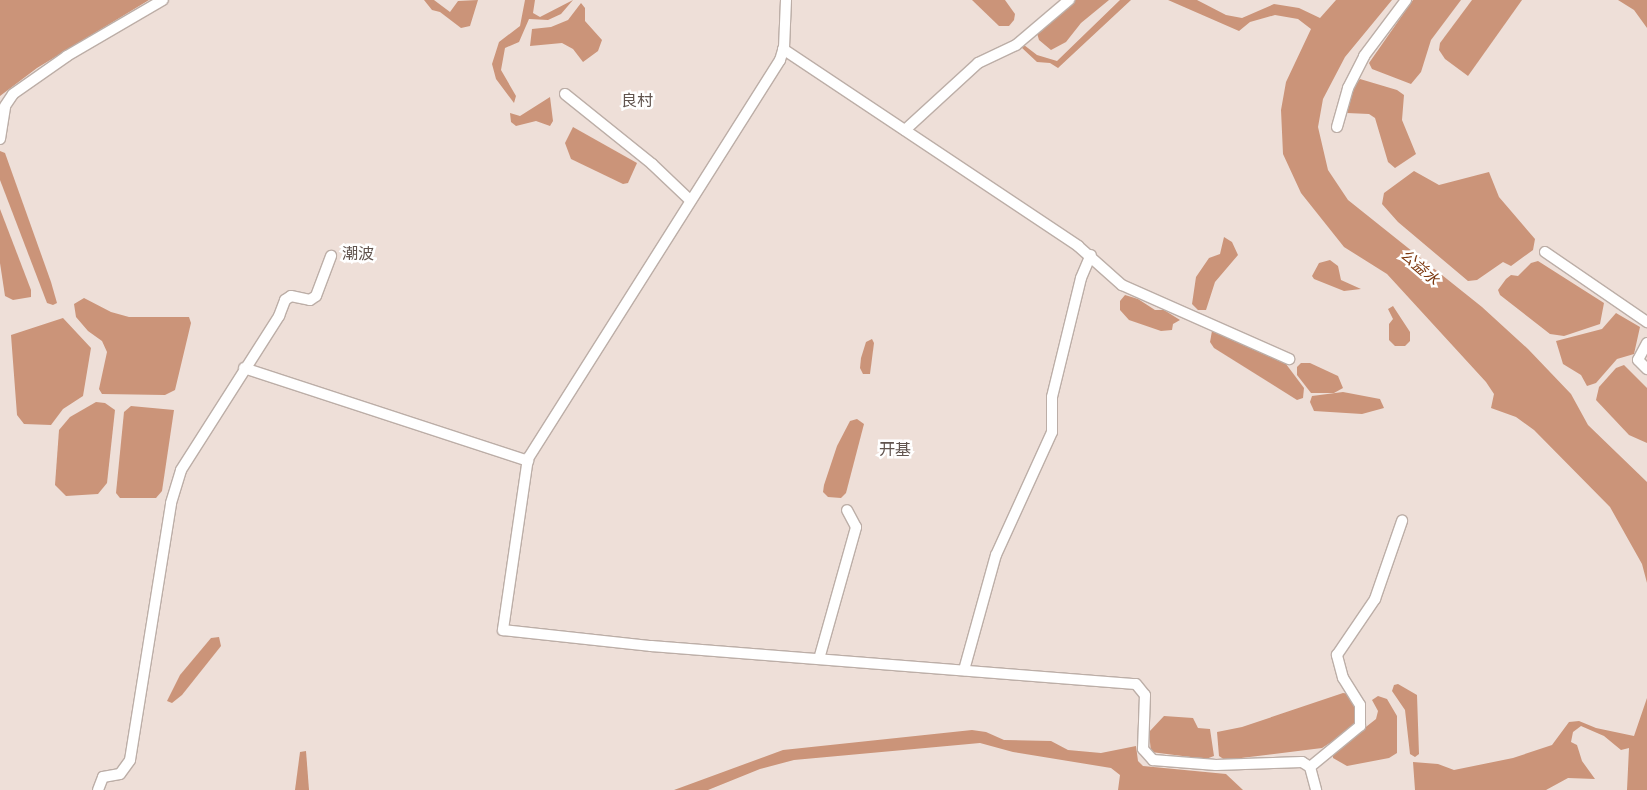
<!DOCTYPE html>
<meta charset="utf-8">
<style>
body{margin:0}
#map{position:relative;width:1647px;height:790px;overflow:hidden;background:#eedfd8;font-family:"Asap Condensed","Noto Sans SC",sans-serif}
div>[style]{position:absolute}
.water>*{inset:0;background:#cb9479}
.roads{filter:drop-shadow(1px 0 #bcaea7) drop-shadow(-1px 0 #bcaea7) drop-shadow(0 1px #bcaea7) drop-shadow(0 -1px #bcaea7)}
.minor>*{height:10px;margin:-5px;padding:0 5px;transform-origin:5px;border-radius:5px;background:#fff}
span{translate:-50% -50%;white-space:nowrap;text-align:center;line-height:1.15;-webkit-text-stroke:5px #fff;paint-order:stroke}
.water-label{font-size:15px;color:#7d3911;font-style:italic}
.quarter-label{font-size:16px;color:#61544e}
</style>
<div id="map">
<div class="water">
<div style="clip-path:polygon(0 0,149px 0,37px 68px,0 96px)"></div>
<div style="clip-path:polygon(424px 0,434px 0,450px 12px,458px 1px,478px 0,470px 26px,461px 28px,440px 12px,432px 10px)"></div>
<div style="clip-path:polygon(525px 0,535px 0,533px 13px,540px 17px,573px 0,561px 14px,548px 20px,529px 19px,519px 42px,505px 48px,501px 70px,516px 96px,514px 103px,496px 79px,492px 64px,499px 42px,520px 26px)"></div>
<div style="clip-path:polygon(972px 0,1005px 0,1015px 14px,1014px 20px,1009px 26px,999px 26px)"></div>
<div style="clip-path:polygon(1075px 0,1109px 0,1081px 23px,1066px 42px,1051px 50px,1039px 40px,1036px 30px)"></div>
<div style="clip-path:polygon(1120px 0,1131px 0,1058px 68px,1050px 63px,1037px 62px,1021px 47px,1024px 45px,1037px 55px,1057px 61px)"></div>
<div style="clip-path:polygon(1168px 0,1197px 0,1226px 15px,1242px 18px,1274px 4px,1299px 8px,1320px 18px,1336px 0,1392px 0,1345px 57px,1323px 99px,1318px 127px,1328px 170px,1348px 200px,1482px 307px,1528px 349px,1571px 394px,1588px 425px,1647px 482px,1647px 583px,1642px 564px,1610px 507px,1534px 430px,1516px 417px,1491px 408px,1494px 394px,1486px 382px,1387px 274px,1344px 247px,1301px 193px,1283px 154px,1281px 110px,1286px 82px,1311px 29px,1298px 19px,1275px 15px,1250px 22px,1239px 31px)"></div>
<div style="clip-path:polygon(1413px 0,1461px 0,1431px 40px,1421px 72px,1411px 84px,1372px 69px,1369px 63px)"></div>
<div style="clip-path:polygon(1472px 0,1522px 0,1468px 76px,1445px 59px,1439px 50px,1440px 43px)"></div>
<div style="clip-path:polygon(1618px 0,1647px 0,1647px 28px,1634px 10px)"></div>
<div style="clip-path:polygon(581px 3px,585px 8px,585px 21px,602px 40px,598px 51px,583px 62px,573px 49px,562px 43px,530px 46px,532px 29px,551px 27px,568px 20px)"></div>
<div style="clip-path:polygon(1360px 79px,1397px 90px,1404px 95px,1402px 120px,1416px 154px,1395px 168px,1388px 162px,1375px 118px,1369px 114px,1347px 113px,1353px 88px)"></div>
<div style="clip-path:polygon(550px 97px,553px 121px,550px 126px,536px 121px,516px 126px,511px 122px,510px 113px,520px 116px)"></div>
<div style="clip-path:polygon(573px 127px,637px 163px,628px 183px,623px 184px,571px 159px,565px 143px)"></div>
<div style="clip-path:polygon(0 151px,5px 153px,51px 282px,57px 303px,53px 305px,47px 303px,0 180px)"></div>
<div style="clip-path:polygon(1414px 171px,1439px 185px,1489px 172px,1499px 197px,1535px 239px,1533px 250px,1511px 266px,1503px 262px,1477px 280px,1468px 281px,1398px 222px,1382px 204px,1384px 193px)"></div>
<div style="clip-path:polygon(0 209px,31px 290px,31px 297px,13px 300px,5px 296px,0 263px)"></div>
<div style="clip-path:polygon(1224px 237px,1232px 242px,1238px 255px,1215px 282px,1206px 310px,1198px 310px,1192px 304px,1196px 277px,1209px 258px,1220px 254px)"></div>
<div style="clip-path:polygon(1330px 260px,1338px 266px,1341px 280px,1361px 289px,1344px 291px,1314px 279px,1312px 276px,1319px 263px)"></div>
<div style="clip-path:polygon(1538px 261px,1604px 303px,1600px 324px,1564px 336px,1550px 334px,1500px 295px,1498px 290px,1506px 279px,1511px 275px,1518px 276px,1531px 263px)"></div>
<div style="clip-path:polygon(1125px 295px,1138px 299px,1155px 310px,1164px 310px,1180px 320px,1173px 324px,1172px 330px,1161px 331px,1129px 320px,1120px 310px,1120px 301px)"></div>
<div style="clip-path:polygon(84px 298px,111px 312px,129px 317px,189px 317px,191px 323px,175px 390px,165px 395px,102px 394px,99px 389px,107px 352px,102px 341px,88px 331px,76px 317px,74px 304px)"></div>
<div style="clip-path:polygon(1393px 306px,1410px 332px,1410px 341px,1405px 346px,1395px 346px,1389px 340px,1389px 324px,1393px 319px,1388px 309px)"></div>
<div style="clip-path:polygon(1616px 313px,1640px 327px,1634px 354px,1617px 359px,1596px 383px,1587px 386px,1581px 375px,1563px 364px,1556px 341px,1602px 329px)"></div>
<div style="clip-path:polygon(63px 318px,91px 348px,83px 396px,63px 409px,51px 425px,24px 424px,17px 415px,11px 335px)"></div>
<div style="clip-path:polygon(1212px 331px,1286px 364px,1304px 388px,1303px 398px,1297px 400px,1214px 348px,1210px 342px)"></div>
<div style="clip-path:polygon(872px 339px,874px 343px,870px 374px,863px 374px,860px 368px,861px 358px,866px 342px)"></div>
<div style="clip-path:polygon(1301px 363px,1310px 363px,1338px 376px,1343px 388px,1334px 393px,1311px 393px,1297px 375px,1297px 367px)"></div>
<div style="clip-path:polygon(1624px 365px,1647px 388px,1647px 443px,1629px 435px,1596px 400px,1599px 387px,1616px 368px)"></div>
<div style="clip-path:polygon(1343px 392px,1380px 399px,1384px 408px,1362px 414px,1314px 411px,1310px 402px,1312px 396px)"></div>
<div style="clip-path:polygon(96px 402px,105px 403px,115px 410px,107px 483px,98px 494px,66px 496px,55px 485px,59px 430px,70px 417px)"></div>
<div style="clip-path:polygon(131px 406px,174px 410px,162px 491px,156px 498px,120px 498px,116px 493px,124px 412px)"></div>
<div style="clip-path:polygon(857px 419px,864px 424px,846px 493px,841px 498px,828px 497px,823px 492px,824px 485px,837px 446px,850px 421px)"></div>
<div style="clip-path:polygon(219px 637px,221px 646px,182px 695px,172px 703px,167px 701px,180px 675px,211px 638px)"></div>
<div style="clip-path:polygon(1398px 684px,1417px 695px,1419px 754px,1415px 757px,1410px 754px,1405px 710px,1392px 691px,1394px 685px)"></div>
<div style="clip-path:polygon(1343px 693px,1350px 694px,1356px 705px,1356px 726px,1322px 748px,1225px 760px,1219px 756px,1217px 732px,1242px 727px)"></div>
<div style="clip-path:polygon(1378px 696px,1387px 699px,1397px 716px,1397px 753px,1389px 758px,1347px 766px,1333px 758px,1333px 753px,1376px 719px,1378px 711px,1372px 700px)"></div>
<div style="clip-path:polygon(1647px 698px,1647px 790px,1627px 790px,1629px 748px,1621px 750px,1604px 736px,1581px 726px,1573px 732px,1571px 742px,1577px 745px,1582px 761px,1595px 779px,1568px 778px,1546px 790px,1415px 790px,1413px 762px,1438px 764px,1454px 770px,1513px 758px,1552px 745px,1569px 722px,1579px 721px,1596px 728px,1634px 736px)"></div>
<div style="clip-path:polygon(1164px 716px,1193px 718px,1198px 728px,1210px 729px,1214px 756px,1206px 759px,1151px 752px,1149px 732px)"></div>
<div style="clip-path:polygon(972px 730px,986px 732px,1004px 740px,1051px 741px,1068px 750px,1101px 753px,1136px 746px,1138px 761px,1143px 766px,1226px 774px,1243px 790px,1118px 790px,1120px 775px,1111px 768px,1013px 752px,980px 743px,794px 760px,760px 769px,708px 790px,674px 790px,783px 750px)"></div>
<div style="clip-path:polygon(306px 751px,309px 790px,295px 790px,300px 752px)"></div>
</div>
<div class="roads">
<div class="minor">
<div style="left:786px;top:0;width:47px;rotate:92.4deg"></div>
<div style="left:784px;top:47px;width:14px;rotate:107deg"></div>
<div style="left:780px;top:60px;width:471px;rotate:122.3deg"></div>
<div style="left:528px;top:458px;width:174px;rotate:98.3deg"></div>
<div style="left:503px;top:630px;width:149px;rotate:6.2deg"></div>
<div style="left:651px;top:646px;width:486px;rotate:4.5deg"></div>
<div style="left:1136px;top:684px;width:14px;rotate:51deg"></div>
<div style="left:1145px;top:695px;width:54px;rotate:92.1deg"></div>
<div style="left:1143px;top:749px;width:15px;rotate:48deg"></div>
<div style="left:1153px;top:760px;width:63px;rotate:4.5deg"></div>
<div style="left:1216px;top:765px;width:86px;rotate:-2deg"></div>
<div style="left:1302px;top:762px;width:9px;rotate:32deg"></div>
<div style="left:1310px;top:767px;width:24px;rotate:75deg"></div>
<div style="left:783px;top:49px;width:355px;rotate:33.7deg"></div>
<div style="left:1078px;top:246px;width:59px;rotate:41.6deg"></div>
<div style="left:1122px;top:285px;width:183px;rotate:23.9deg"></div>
<div style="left:565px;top:94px;width:112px;rotate:38.8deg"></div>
<div style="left:652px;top:164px;width:52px;rotate:43.5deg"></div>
<div style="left:1337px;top:127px;width:41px;rotate:-74.2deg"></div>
<div style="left:1348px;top:88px;width:36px;rotate:-63deg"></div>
<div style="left:1364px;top:56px;width:70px;rotate:-53.1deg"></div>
<div style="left:905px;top:130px;width:99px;rotate:-42.5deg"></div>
<div style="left:978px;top:63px;width:42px;rotate:-25.3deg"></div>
<div style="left:1016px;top:45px;width:70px;rotate:-40.3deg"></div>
<div style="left:0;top:139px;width:33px;rotate:-81deg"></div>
<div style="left:5px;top:106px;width:14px;rotate:-56deg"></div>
<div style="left:13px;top:94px;width:66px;rotate:-35.1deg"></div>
<div style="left:67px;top:56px;width:111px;rotate:-30.3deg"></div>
<div style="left:1545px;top:252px;width:124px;rotate:34.5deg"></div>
<div style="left:1647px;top:343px;width:19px;rotate:118deg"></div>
<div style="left:1638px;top:360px;width:13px;rotate:45deg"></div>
<div style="left:244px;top:368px;width:299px;rotate:18.1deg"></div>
<div style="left:819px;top:659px;width:137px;rotate:-74.3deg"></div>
<div style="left:856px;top:527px;width:19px;rotate:-118deg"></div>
<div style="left:964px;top:670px;width:119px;rotate:-74.5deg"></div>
<div style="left:996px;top:555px;width:135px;rotate:-65.5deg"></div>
<div style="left:1052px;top:432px;width:35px;rotate:-90deg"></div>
<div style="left:1052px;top:397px;width:122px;rotate:-76.3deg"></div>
<div style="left:1081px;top:278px;width:25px;rotate:-67deg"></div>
<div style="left:1310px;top:767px;width:65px;rotate:-39.4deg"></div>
<div style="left:1360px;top:726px;width:21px;rotate:-90deg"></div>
<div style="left:1360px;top:705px;width:32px;rotate:-122deg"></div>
<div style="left:1343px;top:678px;width:24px;rotate:-105deg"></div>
<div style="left:1337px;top:655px;width:68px;rotate:-55.8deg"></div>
<div style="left:1375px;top:599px;width:83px;rotate:-70.9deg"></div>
<div style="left:98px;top:790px;width:14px;rotate:-69deg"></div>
<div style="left:103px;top:777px;width:17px;rotate:-10deg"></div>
<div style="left:120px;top:774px;width:17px;rotate:-54deg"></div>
<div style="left:130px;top:760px;width:260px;rotate:-80.9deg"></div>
<div style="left:171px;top:503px;width:34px;rotate:-73deg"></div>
<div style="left:181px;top:470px;width:183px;rotate:-57.5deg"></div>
<div style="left:279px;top:316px;width:17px;rotate:-69deg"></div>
<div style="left:285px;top:300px;width:7px;rotate:-34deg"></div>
<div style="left:291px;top:296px;width:19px;rotate:12deg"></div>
<div style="left:310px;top:300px;width:7px;rotate:-34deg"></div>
<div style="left:316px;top:296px;width:43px;rotate:-69.4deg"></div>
</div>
</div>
<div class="water-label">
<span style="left:1420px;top:267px;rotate:41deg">公益水</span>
</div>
<div class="quarter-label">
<span style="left:637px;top:100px">良村</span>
<span style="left:358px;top:253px">潮波</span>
<span style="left:895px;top:449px">开基</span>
</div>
</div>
